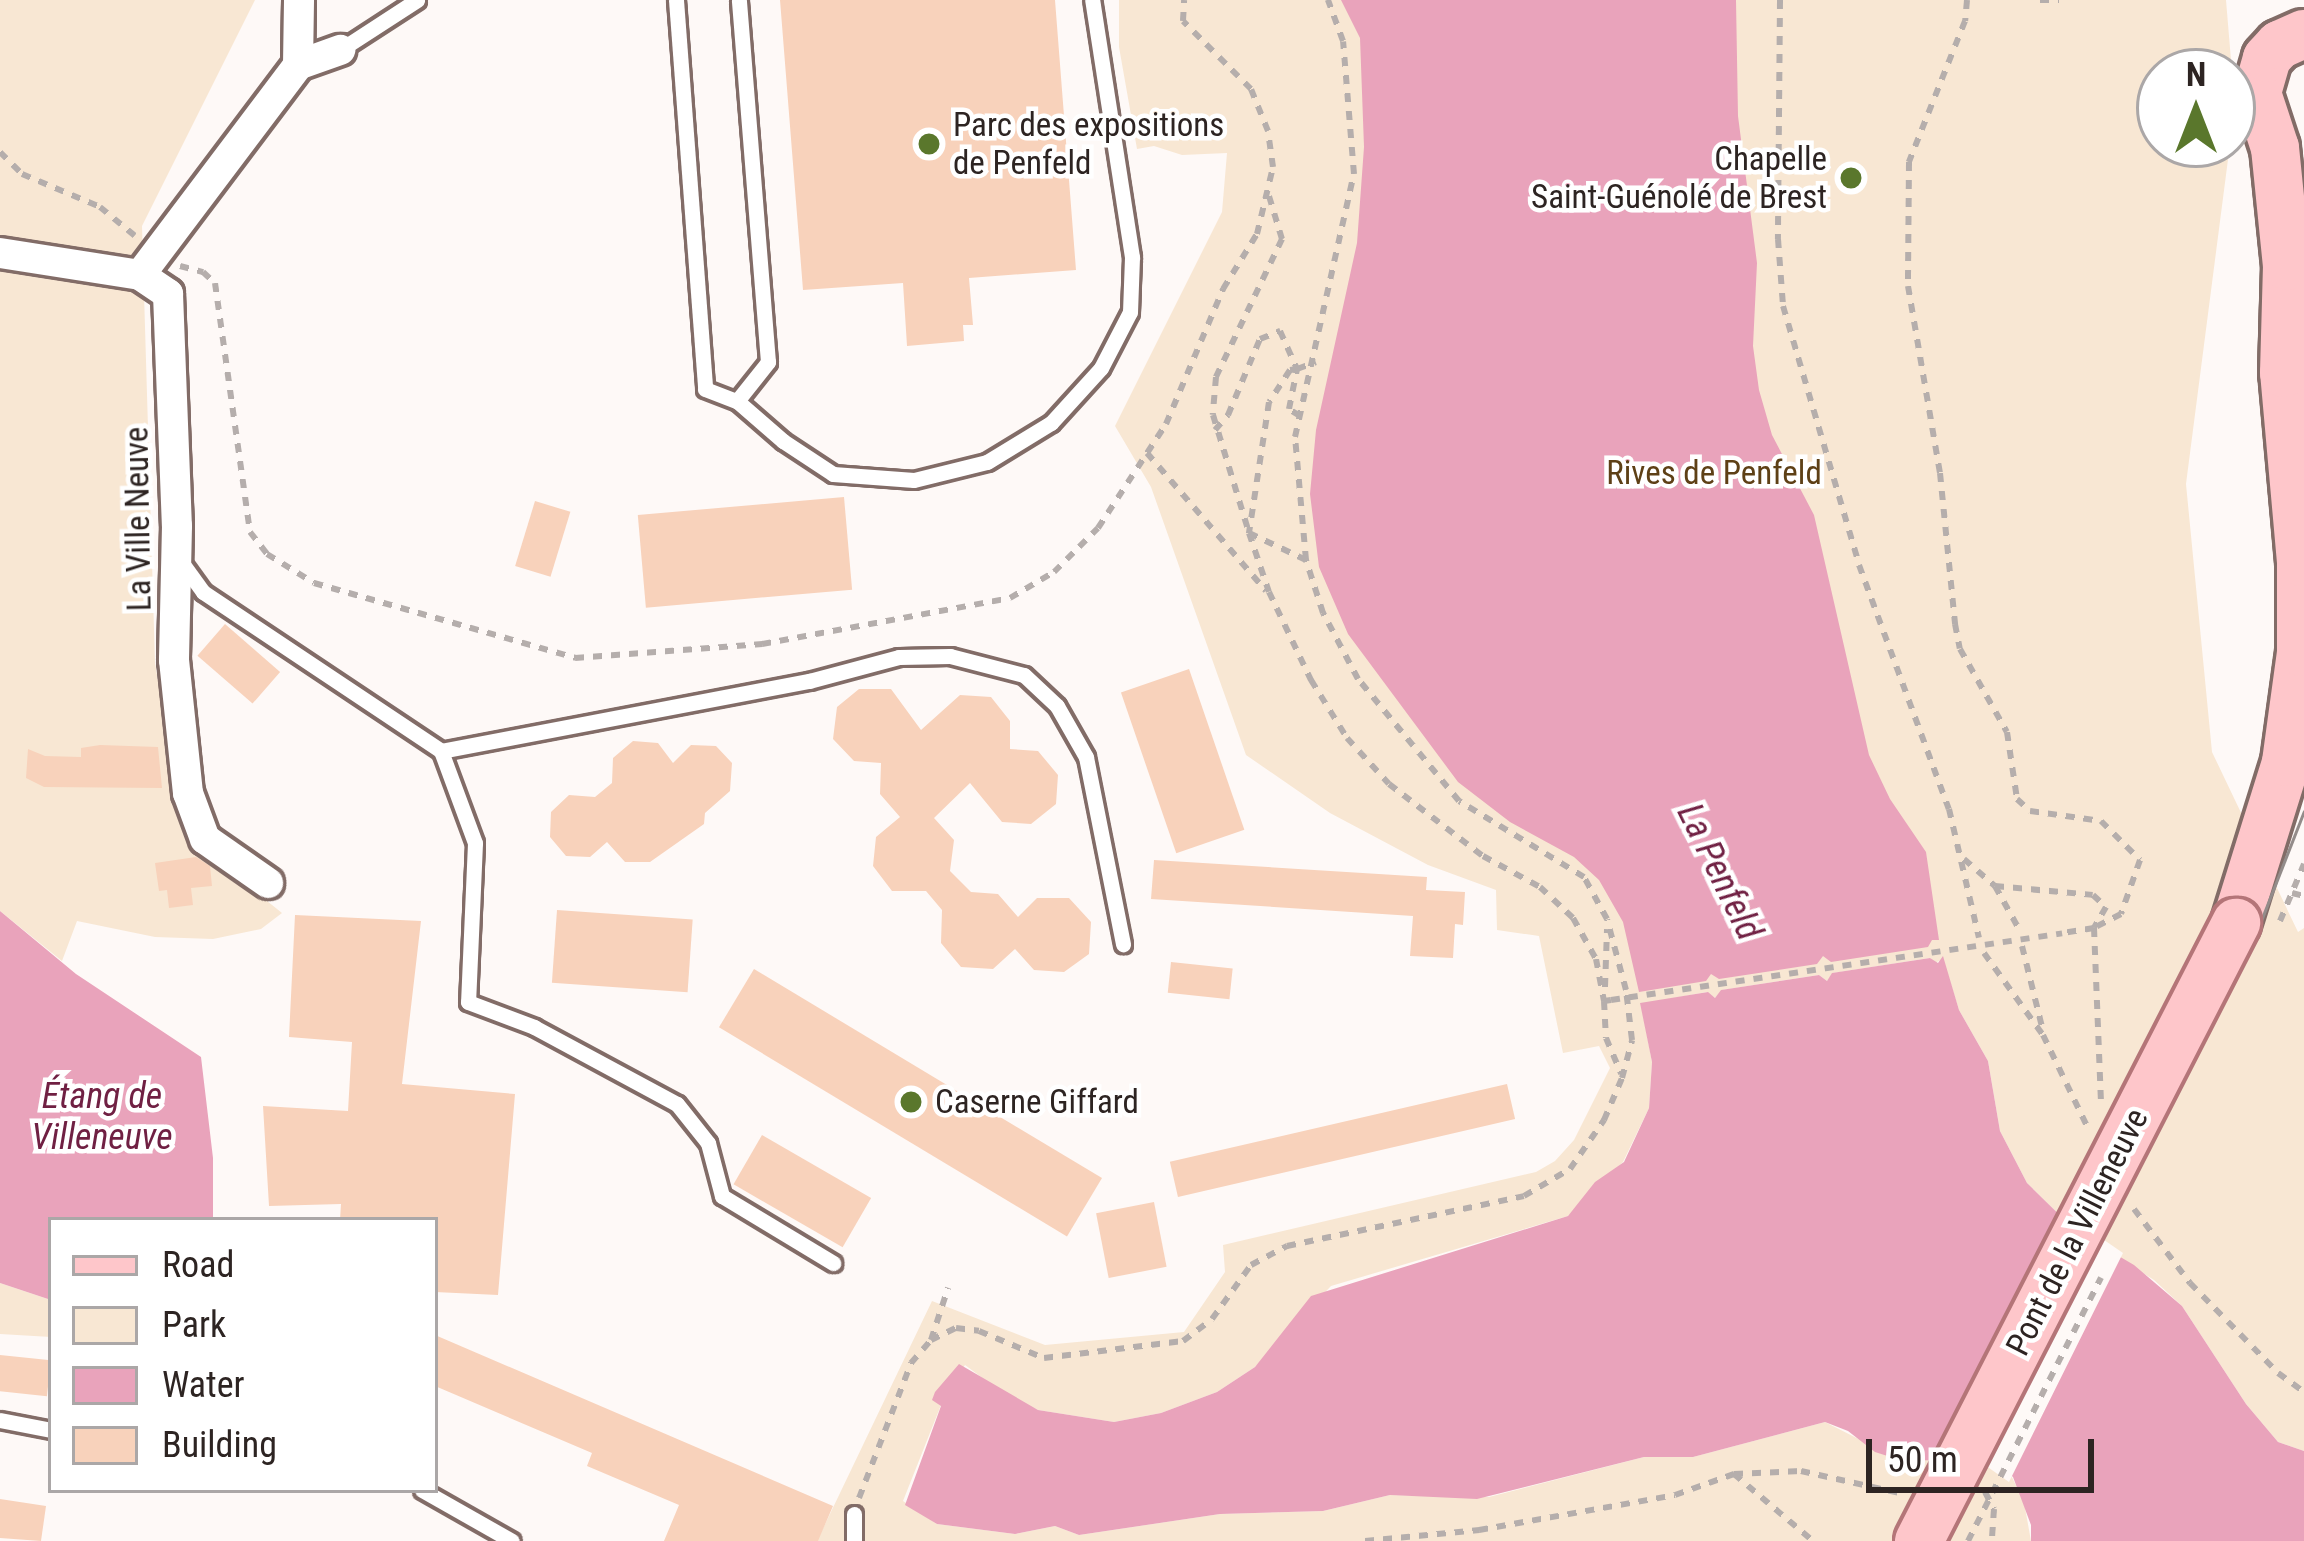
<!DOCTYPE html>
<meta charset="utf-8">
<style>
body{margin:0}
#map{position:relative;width:2304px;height:1541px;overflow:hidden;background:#fef9f7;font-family:"Roboto Condensed",sans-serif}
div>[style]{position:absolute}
.green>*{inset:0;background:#f8e7d3}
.water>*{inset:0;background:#e9a3bb}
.pier>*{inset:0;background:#fef9f7}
.building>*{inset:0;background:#f8d2bb;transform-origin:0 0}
.path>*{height:6px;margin-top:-3px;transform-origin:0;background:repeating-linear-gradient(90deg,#b5aeac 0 9px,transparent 0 18px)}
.roads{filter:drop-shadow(3px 0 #826c67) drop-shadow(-3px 0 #826c67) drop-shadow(0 3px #826c67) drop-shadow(0 -3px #826c67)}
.lane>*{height:15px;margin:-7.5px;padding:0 7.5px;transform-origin:7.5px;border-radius:7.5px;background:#fff}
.street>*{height:30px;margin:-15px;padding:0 15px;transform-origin:15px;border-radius:15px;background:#fff}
.primary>*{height:48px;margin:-24px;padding:0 24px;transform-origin:24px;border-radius:24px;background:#fec6ca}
.tram>*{height:3px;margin:-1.5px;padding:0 1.5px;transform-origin:1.5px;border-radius:1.5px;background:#938c8a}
.path-bridge>*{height:6px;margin-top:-3px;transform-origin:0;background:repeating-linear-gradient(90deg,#b5aeac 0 9px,transparent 0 18px)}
.bridges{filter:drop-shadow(3px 0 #b47578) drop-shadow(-3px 0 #b47578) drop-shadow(0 3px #b47578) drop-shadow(0 -3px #b47578)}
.primary-bridge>*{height:48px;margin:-24px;padding:0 24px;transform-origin:24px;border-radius:24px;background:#fec6ca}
.dots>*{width:33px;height:33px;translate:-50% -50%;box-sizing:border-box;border:6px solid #fff;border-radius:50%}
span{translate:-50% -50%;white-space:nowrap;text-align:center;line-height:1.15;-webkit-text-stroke:9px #fff;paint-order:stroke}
.poi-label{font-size:33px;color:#2d2422}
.left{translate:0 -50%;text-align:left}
.right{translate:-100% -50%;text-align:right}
.park-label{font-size:33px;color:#5e4016}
.street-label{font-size:33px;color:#2d2422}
.water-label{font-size:36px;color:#702043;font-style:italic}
.legend{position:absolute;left:48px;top:1217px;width:390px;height:276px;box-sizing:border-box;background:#fff;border:3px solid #aba7a7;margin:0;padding:15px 21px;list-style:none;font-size:36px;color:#2d2422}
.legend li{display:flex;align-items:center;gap:24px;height:60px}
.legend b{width:60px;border:3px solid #aba7a7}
.north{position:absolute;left:2136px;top:48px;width:120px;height:120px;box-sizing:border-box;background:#fff;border:3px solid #aba7a7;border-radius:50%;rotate:0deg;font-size:33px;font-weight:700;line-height:48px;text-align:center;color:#2d2422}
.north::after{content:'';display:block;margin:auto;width:42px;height:54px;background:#5a772c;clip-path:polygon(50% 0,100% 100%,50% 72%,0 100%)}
.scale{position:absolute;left:1866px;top:1439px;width:228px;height:54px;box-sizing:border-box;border:6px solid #2d2422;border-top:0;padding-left:15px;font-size:36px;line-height:42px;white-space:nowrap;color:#2d2422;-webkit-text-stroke:9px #fff;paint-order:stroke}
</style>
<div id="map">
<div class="green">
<div style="clip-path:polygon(0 0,255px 0,142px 226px,155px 663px,182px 821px,199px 846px,282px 913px,261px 929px,213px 939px,155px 937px,77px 921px,62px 961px,0 911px)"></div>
<div style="clip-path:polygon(1119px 0,2226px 0,2232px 72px,2160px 72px,2160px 144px,2230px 144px,2186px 484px,2212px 752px,2298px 932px,2304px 928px,2304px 1451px,2278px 1442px,2246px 1404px,2182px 1306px,2154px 1280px,2076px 1231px,2027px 1183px,2000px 1131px,1988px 1061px,1959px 1010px,1943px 959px,1935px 963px,1930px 958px,1833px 973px,1827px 981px,1819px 975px,1722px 990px,1715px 998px,1707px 992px,1641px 1004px,1652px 1062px,1649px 1108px,1623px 1162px,1568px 1216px,1331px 1286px,1255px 1367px,1217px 1392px,1161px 1413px,1114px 1422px,1038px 1410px,1004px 1394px,965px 1365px,941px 1405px,903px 1501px,937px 1524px,1015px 1534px,1055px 1526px,1079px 1535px,1220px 1514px,1323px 1511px,1390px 1495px,1489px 1497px,1644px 1457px,1693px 1457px,1825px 1422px,1900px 1460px,1975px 1457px,2009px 1471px,2024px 1502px,2031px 1541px,817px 1541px,932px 1301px,1045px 1345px,1184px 1332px,1225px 1272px,1223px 1245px,1536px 1172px,1555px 1161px,1574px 1140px,1610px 1068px,1599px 1046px,1563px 1053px,1539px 936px,1497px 930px,1496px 890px,1428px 865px,1330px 813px,1246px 755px,1151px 487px,1115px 426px,1222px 212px,1227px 153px,1182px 155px,1154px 146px,1137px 149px,1119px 47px)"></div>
<div style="clip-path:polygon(0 1283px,51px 1300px,51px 1337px,0 1334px)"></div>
</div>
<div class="water">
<div style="clip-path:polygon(1341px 0,1736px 0,1738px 116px,1757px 263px,1753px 346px,1759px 390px,1772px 435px,1814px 515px,1869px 755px,1890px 799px,1926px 852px,1939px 940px,1932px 940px,1928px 947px,1831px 962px,1823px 956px,1817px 964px,1719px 979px,1711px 974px,1706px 981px,1639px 992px,1623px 922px,1599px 880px,1574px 857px,1510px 822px,1458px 782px,1348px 634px,1319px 567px,1310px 494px,1316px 430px,1357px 243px,1364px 147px,1360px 38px)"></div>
<div style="clip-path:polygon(0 911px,76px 974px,201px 1057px,213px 1158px,213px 1220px,51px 1220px,51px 1300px,0 1283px)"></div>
<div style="clip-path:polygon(1943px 956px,1959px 1010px,1988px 1061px,2000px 1131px,2027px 1183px,2076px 1231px,2134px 1265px,2182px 1306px,2246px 1404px,2278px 1442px,2304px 1451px,2304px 1541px,2031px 1541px,2031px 1525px,2013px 1477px,1995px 1461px,1900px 1460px,1875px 1452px,1848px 1431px,1825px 1422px,1693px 1457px,1644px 1457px,1477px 1499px,1390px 1495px,1323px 1511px,1220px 1514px,1079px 1535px,1055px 1526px,1015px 1534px,937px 1524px,905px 1505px,941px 1406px,932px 1400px,935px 1392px,959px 1364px,1038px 1410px,1114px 1422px,1161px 1413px,1217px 1392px,1255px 1367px,1311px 1296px,1568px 1216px,1595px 1182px,1624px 1162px,1649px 1108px,1652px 1062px,1640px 1003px,1708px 992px,1715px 998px,1721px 990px,1819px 975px,1827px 981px,1832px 973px,1930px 958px,1938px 963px)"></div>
</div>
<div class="pier">
<div style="clip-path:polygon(2059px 1209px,2123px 1253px,2009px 1482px,1982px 1463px,1928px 1470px)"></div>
</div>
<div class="building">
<div style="clip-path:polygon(780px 0,1055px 0,1076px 270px,969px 278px,973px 325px,963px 325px,964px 341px,907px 346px,903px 283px,803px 290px)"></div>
<div style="left:844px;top:497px;width:93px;height:207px;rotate:85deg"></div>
<div style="left:535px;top:501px;width:37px;height:68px;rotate:17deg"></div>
<div style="left:225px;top:624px;width:73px;height:42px;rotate:41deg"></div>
<div style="left:1189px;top:669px;width:170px;height:72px;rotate:71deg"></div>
<div style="clip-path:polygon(859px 689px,891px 689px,921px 730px,960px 695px,991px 697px,1010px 721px,1010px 749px,1038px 751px,1058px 775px,1056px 804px,1031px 824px,1002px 822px,970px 783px,934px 818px,954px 840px,950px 871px,971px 892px,998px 894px,1018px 917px,1037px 898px,1069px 898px,1091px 922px,1089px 954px,1064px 972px,1034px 970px,1015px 949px,993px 969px,961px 967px,941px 943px,942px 910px,926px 891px,892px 891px,873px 866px,876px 837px,900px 817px,880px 794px,881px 763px,854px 761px,833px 739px,837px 707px)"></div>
<div style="clip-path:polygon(633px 741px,658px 743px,673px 763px,691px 745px,716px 746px,732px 763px,730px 791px,705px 813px,704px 824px,650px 862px,625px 862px,607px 842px,590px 857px,566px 856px,550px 837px,551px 812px,569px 795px,595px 797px,612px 783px,613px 758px)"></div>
<div style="clip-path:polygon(100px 745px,158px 747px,162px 788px,44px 787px,26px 778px,28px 749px,45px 756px,81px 757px,81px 748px)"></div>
<div style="clip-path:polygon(196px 857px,210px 866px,212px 886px,191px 888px,193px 905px,169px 908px,167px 890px,159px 891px,155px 863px)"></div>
<div style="clip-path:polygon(1154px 860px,1427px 877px,1426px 890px,1465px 892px,1463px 925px,1455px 924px,1453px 958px,1410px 956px,1413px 916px,1151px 899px)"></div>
<div style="left:557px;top:910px;width:136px;height:73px;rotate:4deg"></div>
<div style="clip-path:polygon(295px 915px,421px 921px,402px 1084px,515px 1094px,498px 1295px,435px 1292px,435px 1220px,340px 1220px,341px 1204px,269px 1206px,263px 1106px,348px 1111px,352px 1042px,289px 1037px)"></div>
<div style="left:1171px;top:962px;width:62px;height:31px;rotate:6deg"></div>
<div style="left:754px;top:969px;width:406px;height:68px;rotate:31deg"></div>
<div style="left:1507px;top:1084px;width:36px;height:346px;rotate:77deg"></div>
<div style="left:762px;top:1135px;width:126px;height:57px;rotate:30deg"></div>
<div style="left:1154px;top:1202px;width:66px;height:59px;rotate:79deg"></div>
<div style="clip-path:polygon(435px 1335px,833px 1506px,818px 1541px,664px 1541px,679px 1505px,587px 1466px,592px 1453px,435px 1386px)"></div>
<div style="left:0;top:1355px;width:51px;height:36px;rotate:6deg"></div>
<div style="clip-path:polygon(0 1499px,46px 1506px,41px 1541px,0 1538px)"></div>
</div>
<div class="path">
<div style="left:1780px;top:0;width:239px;rotate:90.5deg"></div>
<div style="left:1778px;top:239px;width:67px;rotate:85.7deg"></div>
<div style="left:1783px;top:306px;width:270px;rotate:73.6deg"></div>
<div style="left:1859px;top:565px;width:260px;rotate:69.8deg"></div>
<div style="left:1949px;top:809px;width:132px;rotate:76.9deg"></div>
<div style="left:1967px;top:0;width:21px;rotate:95deg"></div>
<div style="left:1965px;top:21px;width:152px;rotate:111.7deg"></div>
<div style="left:1909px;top:162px;width:124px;rotate:90.5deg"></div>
<div style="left:1908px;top:286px;width:190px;rotate:80.3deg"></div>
<div style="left:1940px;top:473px;width:152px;rotate:84.3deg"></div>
<div style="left:1955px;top:624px;width:25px;rotate:79deg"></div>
<div style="left:1960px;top:649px;width:95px;rotate:60.5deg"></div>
<div style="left:2007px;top:732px;width:68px;rotate:81.5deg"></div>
<div style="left:2017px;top:799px;width:18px;rotate:43deg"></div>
<div style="left:2030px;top:811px;width:72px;rotate:8deg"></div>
<div style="left:2101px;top:821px;width:55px;rotate:45deg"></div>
<div style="left:2140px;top:860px;width:57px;rotate:109.4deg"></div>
<div style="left:2121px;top:914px;width:30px;rotate:153deg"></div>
<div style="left:2094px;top:928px;width:172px;rotate:87.7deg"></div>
<div style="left:2040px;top:0;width:19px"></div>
<div style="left:0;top:152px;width:31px;rotate:45deg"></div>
<div style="left:22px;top:174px;width:85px;rotate:22.9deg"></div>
<div style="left:100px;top:207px;width:45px;rotate:39.6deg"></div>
<div style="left:1269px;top:196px;width:45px;rotate:73.2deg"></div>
<div style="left:1282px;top:239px;width:153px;rotate:115.6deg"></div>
<div style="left:1216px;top:377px;width:38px;rotate:95deg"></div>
<div style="left:1213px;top:415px;width:123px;rotate:73deg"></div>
<div style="left:1249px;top:533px;width:63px;rotate:25.3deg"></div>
<div style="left:180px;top:266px;width:24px;rotate:15deg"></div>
<div style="left:203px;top:272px;width:16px;rotate:43deg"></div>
<div style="left:215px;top:283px;width:251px;rotate:82deg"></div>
<div style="left:250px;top:532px;width:28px;rotate:52deg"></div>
<div style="left:267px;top:554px;width:55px;rotate:31.7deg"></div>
<div style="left:314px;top:583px;width:272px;rotate:16deg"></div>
<div style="left:575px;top:658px;width:188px;rotate:-4.3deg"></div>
<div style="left:762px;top:644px;width:252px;rotate:-10.5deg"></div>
<div style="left:1010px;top:598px;width:51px;rotate:-30.6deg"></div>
<div style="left:1054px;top:572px;width:62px;rotate:-45deg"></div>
<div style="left:1098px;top:528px;width:124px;rotate:-56.8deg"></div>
<div style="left:1166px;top:424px;width:147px;rotate:-67.1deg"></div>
<div style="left:1223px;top:289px;width:65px;rotate:-58.3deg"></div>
<div style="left:1257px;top:234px;width:69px;rotate:-76.6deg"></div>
<div style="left:1273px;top:167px;width:36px;rotate:-98deg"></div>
<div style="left:1268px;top:131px;width:45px;rotate:-112deg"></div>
<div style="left:1251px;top:89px;width:96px;rotate:-135deg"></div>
<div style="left:1183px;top:21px;width:21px;rotate:-87deg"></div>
<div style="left:1300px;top:416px;width:13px;rotate:-148deg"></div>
<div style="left:1289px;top:409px;width:41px;rotate:-78.7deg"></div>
<div style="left:1297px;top:369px;width:7px;rotate:172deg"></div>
<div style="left:1290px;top:370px;width:38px;rotate:123deg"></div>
<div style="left:1269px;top:402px;width:133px;rotate:98.7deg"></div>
<div style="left:1249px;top:533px;width:62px;rotate:71.3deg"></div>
<div style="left:1269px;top:592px;width:98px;rotate:64.5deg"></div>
<div style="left:1311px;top:680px;width:68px;rotate:58.2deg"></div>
<div style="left:1347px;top:738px;width:62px;rotate:47.6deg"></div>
<div style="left:1389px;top:784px;width:118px;rotate:37.5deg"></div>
<div style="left:1483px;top:856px;width:65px;rotate:28.5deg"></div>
<div style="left:1540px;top:887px;width:45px;rotate:43.2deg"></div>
<div style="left:1573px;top:918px;width:47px;rotate:60.7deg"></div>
<div style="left:1596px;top:959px;width:43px;rotate:79.2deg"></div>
<div style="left:1604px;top:1001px;width:7px;rotate:-8deg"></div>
<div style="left:1215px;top:430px;width:20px;rotate:-49deg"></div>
<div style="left:1228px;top:415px;width:82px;rotate:-67.2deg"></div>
<div style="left:1260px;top:339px;width:22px;rotate:-22deg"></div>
<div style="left:1280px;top:331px;width:42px;rotate:65.9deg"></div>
<div style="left:1297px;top:369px;width:20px;rotate:-20deg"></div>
<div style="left:1147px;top:453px;width:182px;rotate:49.2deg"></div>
<div style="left:1964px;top:859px;width:41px;rotate:41.1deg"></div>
<div style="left:1995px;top:886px;width:51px;rotate:60.9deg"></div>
<div style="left:1995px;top:886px;width:98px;rotate:5.2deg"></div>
<div style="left:2093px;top:895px;width:18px;rotate:43deg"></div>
<div style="left:2106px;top:907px;width:24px;rotate:120deg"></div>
<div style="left:2094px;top:928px;width:32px;rotate:171deg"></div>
<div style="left:2292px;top:893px;width:12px;rotate:14deg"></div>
<div style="left:2280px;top:921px;width:62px;rotate:-67.2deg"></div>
<div style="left:2022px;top:946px;width:88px;rotate:76.1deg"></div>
<div style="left:1984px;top:953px;width:101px;rotate:54.3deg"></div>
<div style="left:2043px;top:1035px;width:106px;rotate:64.2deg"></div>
<div style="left:1605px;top:987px;width:58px;rotate:-88deg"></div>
<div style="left:1604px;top:1001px;width:37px;rotate:87deg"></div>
<div style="left:1606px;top:1038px;width:39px;rotate:67deg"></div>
<div style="left:2134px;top:1209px;width:93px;rotate:52.9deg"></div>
<div style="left:2190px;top:1283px;width:126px;rotate:45.6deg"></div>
<div style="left:2278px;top:1373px;width:32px;rotate:36deg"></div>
<div style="left:931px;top:1340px;width:55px;rotate:-71.9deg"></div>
<div style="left:1734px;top:1474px;width:104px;rotate:40.3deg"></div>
<div style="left:1985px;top:1492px;width:19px;rotate:62deg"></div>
<div style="left:1994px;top:1509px;width:32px;rotate:94deg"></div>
<div style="left:859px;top:1498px;width:145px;rotate:-68.9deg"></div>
<div style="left:911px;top:1363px;width:30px;rotate:-49deg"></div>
<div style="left:931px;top:1340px;width:28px;rotate:-26deg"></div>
<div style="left:956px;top:1328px;width:23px;rotate:7deg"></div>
<div style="left:979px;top:1331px;width:70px;rotate:22.6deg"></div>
<div style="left:1044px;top:1358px;width:140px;rotate:-7deg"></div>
<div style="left:1183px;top:1341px;width:36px;rotate:-37deg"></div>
<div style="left:1212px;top:1319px;width:67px;rotate:-54.2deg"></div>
<div style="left:1251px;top:1265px;width:41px;rotate:-27.8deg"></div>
<div style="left:1287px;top:1246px;width:242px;rotate:-11.9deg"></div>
<div style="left:1524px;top:1196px;width:53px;rotate:-30.4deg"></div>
<div style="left:1570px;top:1169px;width:60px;rotate:-55.2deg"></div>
<div style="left:1604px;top:1120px;width:46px;rotate:-66.8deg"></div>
<div style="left:1622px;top:1078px;width:39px;rotate:-75deg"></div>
<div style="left:1632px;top:1040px;width:50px;rotate:-96.8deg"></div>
<div style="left:1626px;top:990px;width:73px;rotate:-105deg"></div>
<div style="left:1607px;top:919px;width:48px;rotate:-118.7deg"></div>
<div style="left:1584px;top:877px;width:146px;rotate:-148.7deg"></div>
<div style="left:1459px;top:801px;width:158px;rotate:-129.6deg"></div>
<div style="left:1358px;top:679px;width:75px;rotate:-117.9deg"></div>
<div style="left:1323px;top:613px;width:56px;rotate:-107.8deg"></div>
<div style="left:1306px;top:560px;width:123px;rotate:-95.1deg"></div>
<div style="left:1295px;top:437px;width:270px;rotate:-77.4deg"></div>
<div style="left:1354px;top:174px;width:133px;rotate:-94.7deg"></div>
<div style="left:1343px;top:41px;width:44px;rotate:-110.1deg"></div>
<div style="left:1365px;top:1541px;width:115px;rotate:-5.5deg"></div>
<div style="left:1479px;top:1530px;width:199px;rotate:-10.1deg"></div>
<div style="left:1675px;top:1495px;width:63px;rotate:-19.6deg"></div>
<div style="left:1734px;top:1474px;width:67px;rotate:-2.6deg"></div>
<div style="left:1801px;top:1471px;width:106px;rotate:12.6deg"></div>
</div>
<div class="roads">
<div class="lane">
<div style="left:676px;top:0;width:390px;rotate:85.7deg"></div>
<div style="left:705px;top:389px;width:34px;rotate:21deg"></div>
<div style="left:737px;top:401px;width:50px;rotate:-51.5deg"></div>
<div style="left:768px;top:362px;width:363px;rotate:-94.6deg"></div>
<div style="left:340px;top:50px;width:92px;rotate:-33deg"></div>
<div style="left:737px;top:401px;width:61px;rotate:41deg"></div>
<div style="left:783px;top:441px;width:60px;rotate:33.4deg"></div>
<div style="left:833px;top:474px;width:81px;rotate:4.2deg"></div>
<div style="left:914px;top:480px;width:75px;rotate:-13.9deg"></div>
<div style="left:987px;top:462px;width:75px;rotate:-31.4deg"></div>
<div style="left:1051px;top:423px;width:74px;rotate:-47.7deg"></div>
<div style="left:1101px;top:368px;width:63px;rotate:-62.6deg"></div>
<div style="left:1130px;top:312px;width:55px;rotate:-87.9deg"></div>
<div style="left:1132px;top:257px;width:260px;rotate:-98.8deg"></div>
<div style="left:182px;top:563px;width:36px;rotate:54deg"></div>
<div style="left:203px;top:592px;width:286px;rotate:33.7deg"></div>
<div style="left:441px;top:751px;width:98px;rotate:69.7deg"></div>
<div style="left:475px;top:843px;width:159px;rotate:92.5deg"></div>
<div style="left:468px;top:1002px;width:71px;rotate:20.7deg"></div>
<div style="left:534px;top:1027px;width:162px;rotate:28.3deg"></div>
<div style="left:677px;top:1104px;width:50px;rotate:51.5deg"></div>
<div style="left:708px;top:1143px;width:55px;rotate:75.2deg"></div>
<div style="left:722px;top:1196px;width:130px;rotate:31.1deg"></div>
<div style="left:441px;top:751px;width:375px;rotate:-10.8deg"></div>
<div style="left:809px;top:681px;width:93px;rotate:-14.9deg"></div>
<div style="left:899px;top:657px;width:51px;rotate:-1.1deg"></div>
<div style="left:950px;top:656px;width:76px;rotate:14.4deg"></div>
<div style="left:1024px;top:675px;width:45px;rotate:43.2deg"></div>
<div style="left:1057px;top:706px;width:59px;rotate:60.4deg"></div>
<div style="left:1086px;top:757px;width:191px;rotate:78.8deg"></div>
<div style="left:0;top:1420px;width:52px;rotate:11.1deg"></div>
<div style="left:422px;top:1490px;width:103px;rotate:29.5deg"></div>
<div style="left:854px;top:1514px;width:27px;rotate:90deg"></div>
</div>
<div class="street">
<div style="left:298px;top:65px;width:65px;rotate:-89.1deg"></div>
<div style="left:0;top:253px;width:142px;rotate:8.9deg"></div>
<div style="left:140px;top:275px;width:34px;rotate:34deg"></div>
<div style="left:168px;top:294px;width:232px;rotate:87.8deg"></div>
<div style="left:177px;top:526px;width:134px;rotate:91.3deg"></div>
<div style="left:174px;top:660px;width:134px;rotate:84deg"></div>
<div style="left:188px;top:793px;width:49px;rotate:69.7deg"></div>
<div style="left:205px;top:839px;width:77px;rotate:34.9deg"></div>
<div style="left:140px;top:275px;width:263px;rotate:-53deg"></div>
<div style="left:298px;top:65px;width:45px;rotate:-19.7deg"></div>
</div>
<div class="primary">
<div style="left:2236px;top:923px;width:169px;rotate:-72.7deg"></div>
<div style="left:2286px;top:762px;width:111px;rotate:-82.2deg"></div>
<div style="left:2301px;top:652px;width:90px;rotate:-90deg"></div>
<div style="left:2301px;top:562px;width:190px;rotate:-95.1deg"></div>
<div style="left:2284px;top:373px;width:107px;rotate:-88.4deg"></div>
<div style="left:2287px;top:266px;width:119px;rotate:-95.8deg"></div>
<div style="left:2275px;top:148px;width:58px;rotate:-108.1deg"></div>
<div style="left:2257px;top:93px;width:36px;rotate:-74deg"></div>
<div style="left:2267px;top:58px;width:18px;rotate:-47deg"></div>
<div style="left:2279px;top:45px;width:27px;rotate:-24deg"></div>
</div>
</div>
<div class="tram">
<div style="left:1947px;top:1541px;width:679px;rotate:-63.02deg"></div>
<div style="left:2255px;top:936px;width:134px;rotate:-68.6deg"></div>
</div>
<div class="path-bridge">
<div style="left:1611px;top:1000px;width:456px;rotate:-8.4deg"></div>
<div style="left:1968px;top:1541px;width:295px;rotate:-63.2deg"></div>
</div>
<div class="bridges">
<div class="primary-bridge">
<div style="left:1919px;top:1541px;width:695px;rotate:-62.84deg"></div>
</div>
</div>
<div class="dots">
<div style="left:929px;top:144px;background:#5a772c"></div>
<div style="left:1851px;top:178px;background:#5a772c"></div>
<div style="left:911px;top:1102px;background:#5a772c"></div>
</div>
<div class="poi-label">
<span class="left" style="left:953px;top:144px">Parc des expositions<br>de Penfeld</span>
<span class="right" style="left:1827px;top:178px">Chapelle<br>Saint-Guénolé de Brest</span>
<span class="left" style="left:935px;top:1102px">Caserne Giffard</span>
</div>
<div class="park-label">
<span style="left:1714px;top:473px">Rives de Penfeld</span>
</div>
<div class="street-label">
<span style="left:138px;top:519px;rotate:-91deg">La Ville Neuve</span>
<span style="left:2077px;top:1232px;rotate:-63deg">Pont de la Villeneuve</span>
</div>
<div class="water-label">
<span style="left:1719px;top:872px;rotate:64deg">La Penfeld</span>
<span style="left:102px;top:1117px">Étang de<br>Villeneuve</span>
</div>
<ul class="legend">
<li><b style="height:15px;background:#fec6ca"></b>Road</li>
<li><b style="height:33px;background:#f8e7d3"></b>Park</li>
<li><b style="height:33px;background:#e9a3bb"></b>Water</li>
<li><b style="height:33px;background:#f8d2bb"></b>Building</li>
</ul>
<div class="north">N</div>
<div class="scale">50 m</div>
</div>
